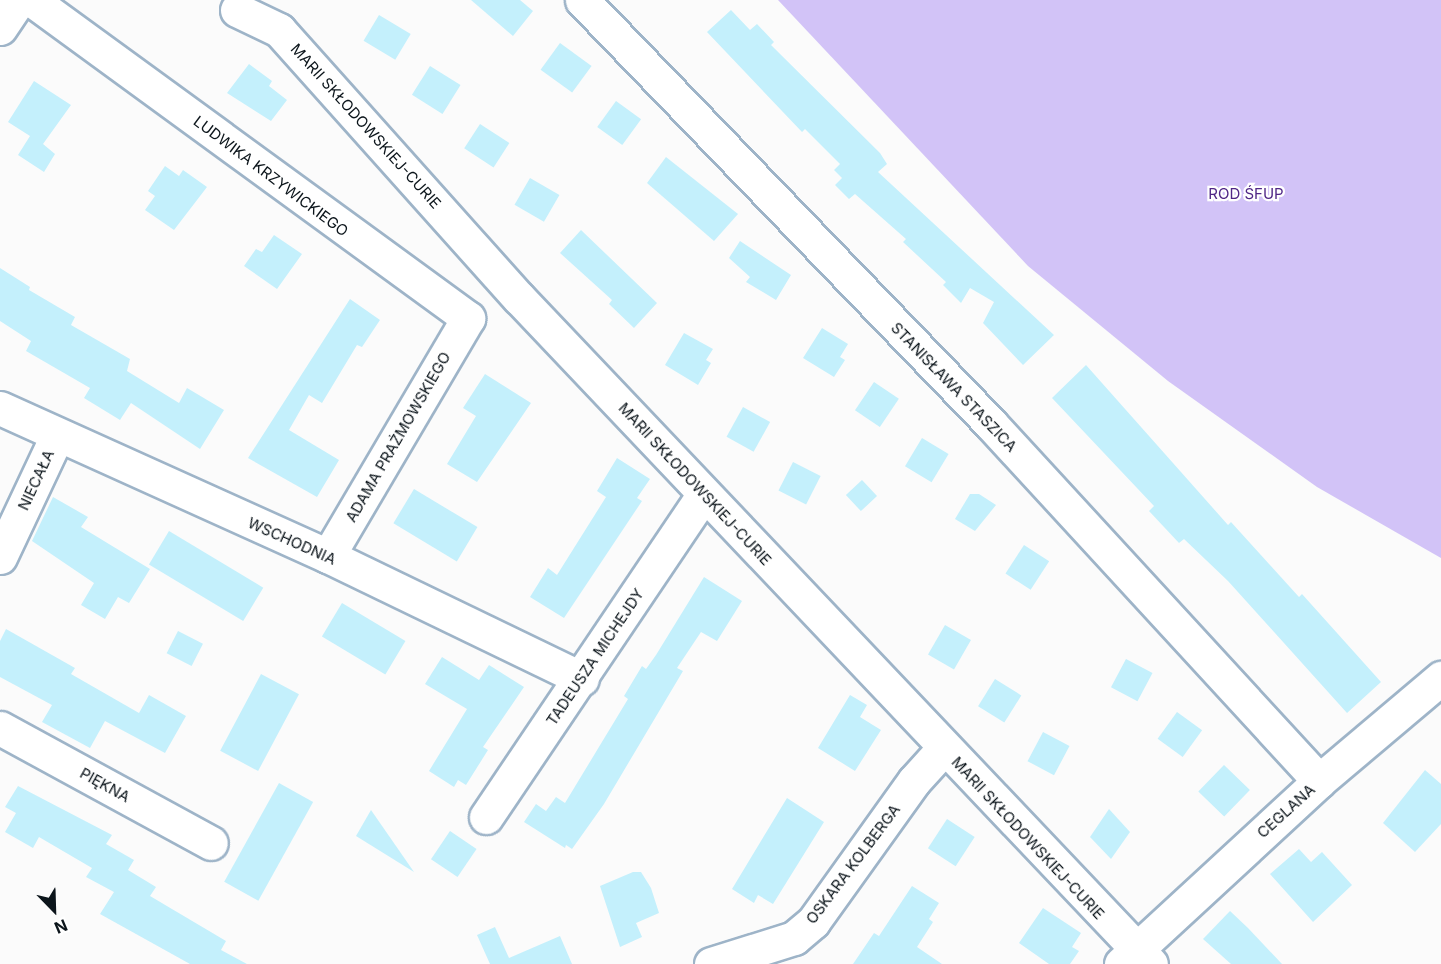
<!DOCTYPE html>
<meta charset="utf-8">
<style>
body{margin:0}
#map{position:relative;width:1441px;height:964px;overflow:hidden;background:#fbfbfb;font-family:Inter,sans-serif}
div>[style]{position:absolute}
.green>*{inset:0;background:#d2c3f7}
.building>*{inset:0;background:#c4f0fc;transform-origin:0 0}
.roads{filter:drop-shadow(2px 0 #9eb4c8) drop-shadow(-2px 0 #9eb4c8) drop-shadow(0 2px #9eb4c8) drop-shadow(0 -2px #9eb4c8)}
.minor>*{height:33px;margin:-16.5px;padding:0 16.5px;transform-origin:16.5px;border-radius:16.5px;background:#fff}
span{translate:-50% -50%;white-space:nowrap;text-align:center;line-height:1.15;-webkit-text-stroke:4.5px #fff;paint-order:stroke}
.street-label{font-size:15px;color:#0c151b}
.park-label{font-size:15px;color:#502786}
.north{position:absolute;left:24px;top:880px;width:60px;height:60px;-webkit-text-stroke:4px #fff;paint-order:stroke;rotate:157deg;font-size:16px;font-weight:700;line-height:24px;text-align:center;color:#0c151b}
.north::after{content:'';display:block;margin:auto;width:21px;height:27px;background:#0c151b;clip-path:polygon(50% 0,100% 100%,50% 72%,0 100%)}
</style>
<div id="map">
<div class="green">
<div style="clip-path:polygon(778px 0,1441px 0,1441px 558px,1317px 487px,1168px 381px,1028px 266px)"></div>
</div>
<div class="building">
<div style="clip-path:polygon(471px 0,520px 0,533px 11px,513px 36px)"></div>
<div style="clip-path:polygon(731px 10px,750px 30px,757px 24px,774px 42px,771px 45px,880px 153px,887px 164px,878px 172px,1054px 335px,1023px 365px,983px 323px,994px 302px,970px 288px,961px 303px,943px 285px,946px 282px,903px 242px,906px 239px,855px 194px,849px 199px,835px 185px,842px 178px,834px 170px,840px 164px,805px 129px,802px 132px,707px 32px)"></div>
<div style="left:379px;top:15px;width:37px;height:30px;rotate:31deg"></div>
<div style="left:560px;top:43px;width:39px;height:33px;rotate:36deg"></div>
<div style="clip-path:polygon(249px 64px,272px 81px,269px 86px,287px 100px,271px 121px,227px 93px)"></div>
<div style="left:430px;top:66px;width:36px;height:34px;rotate:32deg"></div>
<div style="clip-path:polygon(34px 81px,71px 105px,43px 144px,55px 154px,44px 172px,18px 155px,30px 136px,8px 122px)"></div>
<div style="left:616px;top:101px;width:31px;height:32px;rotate:36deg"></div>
<div style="left:480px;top:124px;width:35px;height:29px;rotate:33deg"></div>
<div style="clip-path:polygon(666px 157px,738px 214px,714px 241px,647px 183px)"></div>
<div style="clip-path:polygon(165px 166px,179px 176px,183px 170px,207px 187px,174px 230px,145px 210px,155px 196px,148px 191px)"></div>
<div style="left:530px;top:178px;width:34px;height:31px;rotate:30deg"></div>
<div style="clip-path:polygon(581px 230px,657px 303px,634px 328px,609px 304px,612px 300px,560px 253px)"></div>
<div style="clip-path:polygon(274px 235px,302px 254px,277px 289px,244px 266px,256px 249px,262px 252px)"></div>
<div style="clip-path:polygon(740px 241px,791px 275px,776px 300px,746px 282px,750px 277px,729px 258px)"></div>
<div style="clip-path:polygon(0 268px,30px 287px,29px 290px,75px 317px,71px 325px,130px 359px,127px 371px,179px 403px,187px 388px,224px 410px,200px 449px,131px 403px,120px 420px,84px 398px,90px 388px,26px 351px,31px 341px,0 321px)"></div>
<div style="clip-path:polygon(350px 299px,380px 320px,362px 347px,357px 345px,322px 403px,309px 395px,289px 430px,339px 460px,317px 497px,248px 458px)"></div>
<div style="clip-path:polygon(822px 328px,848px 344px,840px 357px,845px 360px,834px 377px,803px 358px)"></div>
<div style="clip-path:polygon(684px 333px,713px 349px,706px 360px,711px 363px,698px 385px,665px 365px)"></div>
<div style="clip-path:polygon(1086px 365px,1228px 525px,1231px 522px,1299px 597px,1302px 594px,1381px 682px,1347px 713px,1228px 581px,1184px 539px,1179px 543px,1149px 511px,1154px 506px,1052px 398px)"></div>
<div style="clip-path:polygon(485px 374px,531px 403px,477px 482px,447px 464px,476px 416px,463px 408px)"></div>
<div style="left:874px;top:382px;width:30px;height:34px;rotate:34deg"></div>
<div style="left:743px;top:407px;width:31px;height:34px;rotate:29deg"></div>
<div style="left:922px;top:438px;width:31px;height:33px;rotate:31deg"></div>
<div style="clip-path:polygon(617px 458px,650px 479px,637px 498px,642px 501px,564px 618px,530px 597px,548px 568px,557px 575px,606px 497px,597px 491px)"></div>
<div style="left:793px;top:462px;width:31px;height:32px;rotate:27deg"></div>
<div style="left:862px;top:480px;width:22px;height:22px;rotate:47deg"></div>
<div style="left:414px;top:489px;width:74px;height:40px;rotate:31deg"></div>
<div style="clip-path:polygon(970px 494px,979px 494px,996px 505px,975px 531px,955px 519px)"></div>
<div style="clip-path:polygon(53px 497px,88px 517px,81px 527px,150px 569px,129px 603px,118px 597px,105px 619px,81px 605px,94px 583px,32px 541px)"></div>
<div style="left:169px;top:531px;width:110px;height:39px;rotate:31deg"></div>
<div style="left:1024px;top:545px;width:30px;height:34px;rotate:33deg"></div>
<div style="clip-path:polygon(704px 577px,742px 601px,717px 641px,701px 632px,677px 668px,683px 671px,604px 804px,572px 849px,566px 845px,565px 848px,524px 822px,536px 804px,546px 811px,556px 797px,565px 803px,628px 699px,624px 696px,642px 666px,646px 669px,656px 655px)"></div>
<div style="left:342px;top:603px;width:74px;height:39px;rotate:31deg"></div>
<div style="left:945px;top:625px;width:30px;height:34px;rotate:30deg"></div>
<div style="clip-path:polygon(6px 629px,75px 668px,71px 674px,139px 713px,149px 695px,186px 716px,165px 753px,105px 721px,90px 748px,42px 722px,52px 705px,0 677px,0 641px)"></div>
<div style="left:178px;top:631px;width:28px;height:25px;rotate:27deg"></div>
<div style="clip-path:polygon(442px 657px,479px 680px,489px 665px,524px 687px,483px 747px,488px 750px,466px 785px,458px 780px,454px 787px,429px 771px,467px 709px,425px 684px)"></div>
<div style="left:1126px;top:659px;width:30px;height:32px;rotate:28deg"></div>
<div style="left:261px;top:674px;width:43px;height:87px;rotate:28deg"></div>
<div style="left:995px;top:679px;width:31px;height:32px;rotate:32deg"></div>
<div style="clip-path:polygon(850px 695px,867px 705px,860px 717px,881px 730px,855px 771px,818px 748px)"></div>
<div style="left:1177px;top:712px;width:31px;height:33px;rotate:36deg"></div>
<div style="left:1043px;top:732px;width:30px;height:33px;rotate:28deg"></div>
<div style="left:1224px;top:765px;width:36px;height:37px;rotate:44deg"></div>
<div style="clip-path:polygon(1425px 770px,1441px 784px,1441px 824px,1415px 852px,1383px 823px)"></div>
<div style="left:279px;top:783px;width:39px;height:113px;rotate:29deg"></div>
<div style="clip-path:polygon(18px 786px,112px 835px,106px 844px,134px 860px,128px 870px,156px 887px,150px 896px,226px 941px,221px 950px,247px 964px,190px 964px,100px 914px,114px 892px,86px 877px,92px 868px,39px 837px,33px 848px,5px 832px,16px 813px,5px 807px)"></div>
<div style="clip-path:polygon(787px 798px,824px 822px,773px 904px,758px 895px,754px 903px,732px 889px)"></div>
<div style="clip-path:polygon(1109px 809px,1130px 832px,1111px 859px,1090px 837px)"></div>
<div style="clip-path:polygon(371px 810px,414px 872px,356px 836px)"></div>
<div style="left:947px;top:819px;width:33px;height:35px;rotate:33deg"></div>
<div style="left:450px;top:831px;width:32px;height:34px;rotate:34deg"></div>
<div style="clip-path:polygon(1299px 849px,1311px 862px,1322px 852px,1352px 885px,1313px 922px,1270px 874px)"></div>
<div style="clip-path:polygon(633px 872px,641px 872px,651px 888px,659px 913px,636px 923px,642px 937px,620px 947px,600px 886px)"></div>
<div style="clip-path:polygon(912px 886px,939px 903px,929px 919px,933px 922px,917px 947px,942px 964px,853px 964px,874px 933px,879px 936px)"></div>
<div style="clip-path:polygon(1043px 908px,1081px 933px,1072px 947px,1079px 951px,1070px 964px,1049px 964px,1019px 943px)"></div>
<div style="clip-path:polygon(1230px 911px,1248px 928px,1282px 964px,1231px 964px,1203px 939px)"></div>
<div style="clip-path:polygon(495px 927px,509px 958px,560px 936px,572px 964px,490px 964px,477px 935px)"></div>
</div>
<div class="roads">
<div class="minor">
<div style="left:32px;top:0;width:540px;rotate:36.11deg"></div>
<div style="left:582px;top:0;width:589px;rotate:46.03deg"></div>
<div style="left:991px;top:424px;width:485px;rotate:47.4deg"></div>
<div style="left:237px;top:10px;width:47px;rotate:25.5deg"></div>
<div style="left:279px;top:30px;width:360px;rotate:48.2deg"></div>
<div style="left:519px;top:298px;width:918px;rotate:46.5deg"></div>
<div style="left:0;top:28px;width:34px;rotate:-56deg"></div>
<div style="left:0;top:408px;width:360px;rotate:24.3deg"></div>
<div style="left:328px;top:556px;width:282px;rotate:25.8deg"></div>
<div style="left:328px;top:556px;width:276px;rotate:-59.5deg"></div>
<div style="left:0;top:557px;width:134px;rotate:-64.8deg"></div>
<div style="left:0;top:728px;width:240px;rotate:28.6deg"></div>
<div style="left:486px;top:817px;width:388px;rotate:-56deg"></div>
<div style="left:711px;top:964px;width:87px;rotate:-17.4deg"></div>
<div style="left:794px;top:938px;width:25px;rotate:-40deg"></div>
<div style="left:813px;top:922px;width:173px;rotate:-54.4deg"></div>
<div style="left:914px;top:781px;width:43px;rotate:-47.8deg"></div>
<div style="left:1121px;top:964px;width:270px;rotate:-42.7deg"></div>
<div style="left:1319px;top:781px;width:160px;rotate:-40.2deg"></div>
</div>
</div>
<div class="street-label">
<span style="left:366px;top:126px;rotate:48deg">MARII SKŁODOWSKIEJ-CURIE</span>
<span style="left:271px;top:176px;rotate:37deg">LUDWIKA KRZYWICKIEGO</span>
<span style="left:954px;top:387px;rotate:46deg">STANISŁAWA STASZICA</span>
<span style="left:398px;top:437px;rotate:-60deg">ADAMA PRAŻMOWSKIEGO</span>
<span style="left:36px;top:480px;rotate:-65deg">NIECAŁA</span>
<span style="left:695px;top:484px;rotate:47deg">MARII SKŁODOWSKIEJ-CURIE</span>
<span style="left:292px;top:541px;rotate:24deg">WSCHODNIA</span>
<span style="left:595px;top:657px;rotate:-56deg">TADEUSZA MICHEJDY</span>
<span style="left:105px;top:785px;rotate:29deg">PIĘKNA</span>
<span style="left:1286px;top:811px;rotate:-42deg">CEGLANA</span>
<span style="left:1028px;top:838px;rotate:47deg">MARII SKŁODOWSKIEJ-CURIE</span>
<span style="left:853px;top:864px;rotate:-53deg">OSKARA KOLBERGA</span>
</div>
<div class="park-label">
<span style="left:1246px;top:194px">ROD ŚFUP</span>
</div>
<div class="north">N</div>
</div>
